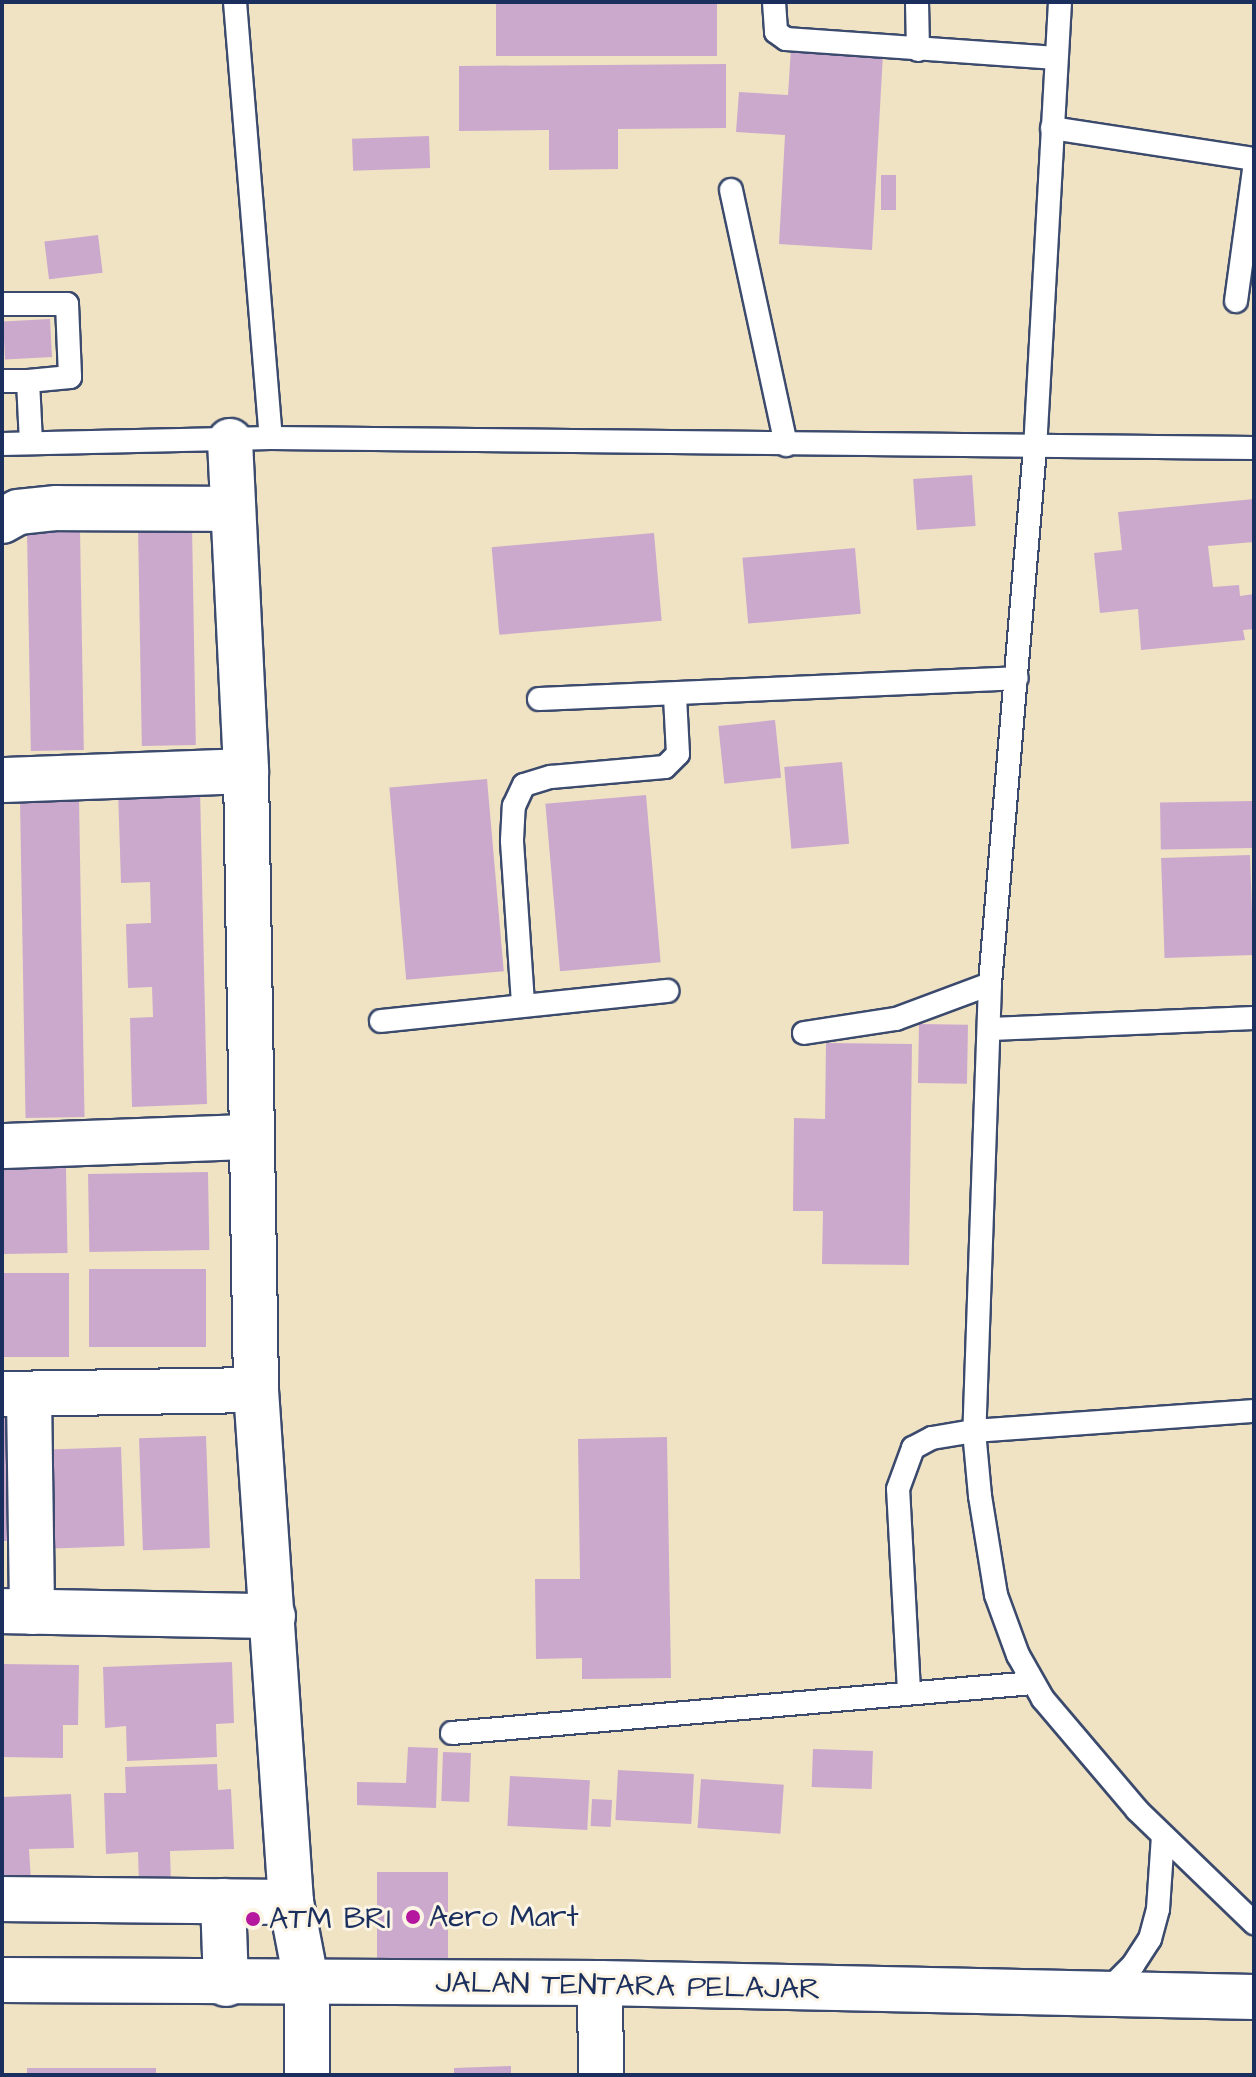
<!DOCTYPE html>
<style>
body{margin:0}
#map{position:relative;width:1256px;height:2077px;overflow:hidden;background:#f0e3c3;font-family:"Architects Daughter",sans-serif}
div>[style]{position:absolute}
.building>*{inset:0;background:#cba9cd;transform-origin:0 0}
.roads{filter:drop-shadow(2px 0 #3b4a6d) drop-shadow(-2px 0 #3b4a6d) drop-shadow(0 2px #3b4a6d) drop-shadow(0 -2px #3b4a6d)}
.lane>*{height:22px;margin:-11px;padding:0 11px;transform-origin:11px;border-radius:11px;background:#fff}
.street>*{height:44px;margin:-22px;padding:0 22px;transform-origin:22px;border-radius:22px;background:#fff}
.secondary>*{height:44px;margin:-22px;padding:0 22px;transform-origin:22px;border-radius:22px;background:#fff}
.dots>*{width:22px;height:22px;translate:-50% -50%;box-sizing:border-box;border:4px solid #fcf5e5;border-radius:50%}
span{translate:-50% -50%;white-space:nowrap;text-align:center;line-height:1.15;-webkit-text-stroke:6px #fcf5e5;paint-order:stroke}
.poi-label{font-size:30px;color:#1b2f5e}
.left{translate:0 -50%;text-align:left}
.street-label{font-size:30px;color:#1b2f5e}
.frame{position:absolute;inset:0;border:4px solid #1b2f5e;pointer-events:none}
</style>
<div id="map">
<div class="building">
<div style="left:496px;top:2px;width:221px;height:54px"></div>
<div style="clip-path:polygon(791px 48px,883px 54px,872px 250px,779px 244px,785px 135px,736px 132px,739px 92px,788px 95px)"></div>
<div style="clip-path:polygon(726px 64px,726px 128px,618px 129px,618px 169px,549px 170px,549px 130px,459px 131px,459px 66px)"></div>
<div style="left:429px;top:136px;width:32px;height:77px;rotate:88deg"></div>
<div style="left:881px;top:175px;width:15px;height:35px"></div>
<div style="left:98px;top:235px;width:38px;height:54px;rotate:83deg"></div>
<div style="left:50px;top:319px;width:38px;height:47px;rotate:87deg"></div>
<div style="left:972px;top:475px;width:51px;height:59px;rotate:86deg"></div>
<div style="clip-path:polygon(1254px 499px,1254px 542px,1208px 546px,1213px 587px,1239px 585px,1240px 596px,1254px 594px,1254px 629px,1243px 630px,1245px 640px,1141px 650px,1138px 609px,1100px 613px,1094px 553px,1122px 550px,1118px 512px)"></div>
<div style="left:192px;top:526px;width:219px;height:54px;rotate:89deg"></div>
<div style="left:80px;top:530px;width:220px;height:53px;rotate:89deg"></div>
<div style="left:654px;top:533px;width:88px;height:163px;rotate:85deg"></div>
<div style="left:855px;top:548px;width:66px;height:113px;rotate:85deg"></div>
<div style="left:775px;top:720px;width:58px;height:57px;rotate:84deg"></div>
<div style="left:842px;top:762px;width:82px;height:58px;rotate:85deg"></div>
<div style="left:487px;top:779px;width:193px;height:98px;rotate:85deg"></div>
<div style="clip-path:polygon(200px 788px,207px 1104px,132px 1107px,130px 1018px,153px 1017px,152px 987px,128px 988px,126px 924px,151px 923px,150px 882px,121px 883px,118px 790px)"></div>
<div style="left:646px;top:795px;width:168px;height:101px;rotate:85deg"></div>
<div style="left:79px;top:800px;width:317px;height:59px;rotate:89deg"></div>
<div style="left:1252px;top:801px;width:47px;height:92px;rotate:89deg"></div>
<div style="left:1250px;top:855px;width:100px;height:89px;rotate:88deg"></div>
<div style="left:919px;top:1024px;width:49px;height:59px;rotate:1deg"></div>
<div style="clip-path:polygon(826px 1043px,912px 1044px,909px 1265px,822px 1264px,823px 1211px,793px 1211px,794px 1118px,825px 1119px)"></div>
<div style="left:66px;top:1168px;width:85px;height:64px;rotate:89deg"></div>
<div style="left:208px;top:1172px;width:78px;height:120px;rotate:89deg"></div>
<div style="left:206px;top:1269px;width:78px;height:117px;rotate:90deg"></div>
<div style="left:69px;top:1273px;width:84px;height:67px;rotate:90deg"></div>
<div style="clip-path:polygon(2px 1417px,17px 1417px,21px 1541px,2px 1541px)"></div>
<div style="left:206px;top:1436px;width:112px;height:67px;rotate:88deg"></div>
<div style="clip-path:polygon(667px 1437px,671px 1678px,582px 1679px,582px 1658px,536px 1659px,535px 1579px,580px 1579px,578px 1439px)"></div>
<div style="left:121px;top:1447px;width:99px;height:78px;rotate:88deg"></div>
<div style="clip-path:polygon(232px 1662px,234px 1723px,216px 1724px,217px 1757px,127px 1761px,126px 1726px,105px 1728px,103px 1667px)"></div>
<div style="clip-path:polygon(2px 1664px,79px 1665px,78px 1725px,63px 1725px,63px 1758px,2px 1757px)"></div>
<div style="clip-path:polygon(408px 1747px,438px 1748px,436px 1808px,357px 1805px,357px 1782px,406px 1783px)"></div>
<div style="left:813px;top:1749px;width:60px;height:38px;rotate:2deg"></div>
<div style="left:443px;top:1752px;width:28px;height:49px;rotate:2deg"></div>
<div style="clip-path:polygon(217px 1764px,218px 1790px,231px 1789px,234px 1849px,170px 1851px,171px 1884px,139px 1885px,138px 1852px,106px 1854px,104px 1793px,126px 1793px,125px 1767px)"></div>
<div style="left:618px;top:1770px;width:76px;height:50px;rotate:3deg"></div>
<div style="left:510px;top:1776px;width:80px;height:50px;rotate:3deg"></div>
<div style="left:701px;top:1779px;width:83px;height:49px;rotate:4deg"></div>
<div style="clip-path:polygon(71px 1794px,74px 1848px,29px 1849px,31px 1881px,2px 1882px,2px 1797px)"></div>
<div style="left:592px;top:1799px;width:20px;height:27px;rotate:3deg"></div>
<div style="left:377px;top:1872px;width:71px;height:91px"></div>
<div style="clip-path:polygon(511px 2066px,511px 2075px,454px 2075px,454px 2068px)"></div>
<div style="left:27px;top:2068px;width:129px;height:7px"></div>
</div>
<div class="roads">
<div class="lane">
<div style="left:235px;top:2px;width:437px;rotate:85.3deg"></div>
<div style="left:774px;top:2px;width:30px;rotate:86deg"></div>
<div style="left:776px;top:32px;width:12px;rotate:35deg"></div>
<div style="left:786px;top:39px;width:271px;rotate:4deg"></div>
<div style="left:917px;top:2px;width:48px;rotate:88.8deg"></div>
<div style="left:1060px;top:2px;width:447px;rotate:93.2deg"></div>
<div style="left:1035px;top:448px;width:538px;rotate:94.8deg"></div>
<div style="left:990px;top:984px;width:447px;rotate:92deg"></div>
<div style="left:974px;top:1431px;width:65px;rotate:84.7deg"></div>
<div style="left:980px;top:1496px;width:100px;rotate:80.8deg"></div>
<div style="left:996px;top:1595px;width:64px;rotate:69.9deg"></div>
<div style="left:1018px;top:1655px;width:51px;rotate:60.4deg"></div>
<div style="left:1043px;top:1699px;width:145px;rotate:49.7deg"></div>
<div style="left:1137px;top:1810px;width:163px;rotate:44deg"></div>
<div style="left:1052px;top:128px;width:204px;rotate:8.7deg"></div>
<div style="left:731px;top:190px;width:261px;rotate:77.8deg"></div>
<div style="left:1236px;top:301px;width:132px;rotate:-82.2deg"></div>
<div style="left:2px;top:304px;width:65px"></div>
<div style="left:67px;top:304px;width:73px;rotate:87.6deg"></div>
<div style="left:70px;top:377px;width:42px;rotate:174.6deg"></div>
<div style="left:2px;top:381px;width:26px"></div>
<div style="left:28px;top:381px;width:62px;rotate:87.2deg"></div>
<div style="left:2px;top:444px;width:269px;rotate:-1.3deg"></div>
<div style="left:271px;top:438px;width:983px;rotate:0.58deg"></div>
<div style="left:539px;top:699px;width:478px;rotate:-2.5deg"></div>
<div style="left:523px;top:1003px;width:163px;rotate:-93.9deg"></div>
<div style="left:512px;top:840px;width:34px;rotate:-87deg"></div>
<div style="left:514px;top:806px;width:23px;rotate:-65deg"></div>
<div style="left:524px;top:785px;width:28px;rotate:-17deg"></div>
<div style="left:551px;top:777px;width:114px;rotate:-5deg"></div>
<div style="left:665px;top:767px;width:18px;rotate:-45deg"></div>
<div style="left:678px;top:754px;width:57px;rotate:-93deg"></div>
<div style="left:381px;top:1021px;width:288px;rotate:-6deg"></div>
<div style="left:991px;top:1029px;width:263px;rotate:-2.4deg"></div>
<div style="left:804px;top:1033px;width:93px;rotate:-8.7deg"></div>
<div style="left:896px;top:1019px;width:100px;rotate:-20.4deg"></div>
<div style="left:909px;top:1691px;width:202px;rotate:-93.1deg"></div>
<div style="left:898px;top:1489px;width:44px;rotate:-69.9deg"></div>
<div style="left:913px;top:1448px;width:21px;rotate:-28deg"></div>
<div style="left:932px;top:1438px;width:43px;rotate:-9.5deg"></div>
<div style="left:974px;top:1431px;width:281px;rotate:-4.1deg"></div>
<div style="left:452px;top:1733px;width:583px;rotate:-4.92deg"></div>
<div style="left:1105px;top:1993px;width:40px;rotate:-45deg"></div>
<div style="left:1133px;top:1965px;width:31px;rotate:-57deg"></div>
<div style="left:1150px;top:1939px;width:31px;rotate:-75deg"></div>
<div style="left:1158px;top:1909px;width:73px;rotate:-86.1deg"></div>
</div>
<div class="street">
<div style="left:230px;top:441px;width:330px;rotate:87.2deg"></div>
<div style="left:246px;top:771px;width:619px;rotate:89.07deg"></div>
<div style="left:256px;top:1390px;width:513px;rotate:86.09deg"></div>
<div style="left:291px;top:1902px;width:85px;rotate:79.1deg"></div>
<div style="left:307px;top:1985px;width:90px;rotate:90deg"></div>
<div style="left:2px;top:521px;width:18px;rotate:-29deg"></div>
<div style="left:18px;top:512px;width:39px;rotate:-6deg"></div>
<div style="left:57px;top:508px;width:174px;rotate:0.3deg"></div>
<div style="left:2px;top:780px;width:244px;rotate:-2.1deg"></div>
<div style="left:2px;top:1146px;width:249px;rotate:-2.1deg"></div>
<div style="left:2px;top:1394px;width:254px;rotate:-0.9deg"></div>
<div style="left:29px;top:1394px;width:218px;rotate:89.2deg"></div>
<div style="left:2px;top:1611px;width:271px;rotate:1.1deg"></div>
<div style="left:2px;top:1899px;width:289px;rotate:0.6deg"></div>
<div style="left:223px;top:1901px;width:83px;rotate:87.9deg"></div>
<div style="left:600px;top:1983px;width:92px;rotate:89.4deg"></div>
</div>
<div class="secondary">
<div style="left:2px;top:1980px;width:598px;rotate:0.29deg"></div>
<div style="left:600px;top:1983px;width:654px;rotate:1.23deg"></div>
</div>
</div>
<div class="dots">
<div style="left:413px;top:1917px;background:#b5179e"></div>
<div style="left:253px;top:1919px;background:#b5179e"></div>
</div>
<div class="poi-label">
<span class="left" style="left:429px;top:1917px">Aero Mart</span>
<span class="left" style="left:269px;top:1919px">ATM BRI</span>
</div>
<div class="street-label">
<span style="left:628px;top:1986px;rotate:1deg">JALAN TENTARA PELAJAR</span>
</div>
<div class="frame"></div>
</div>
